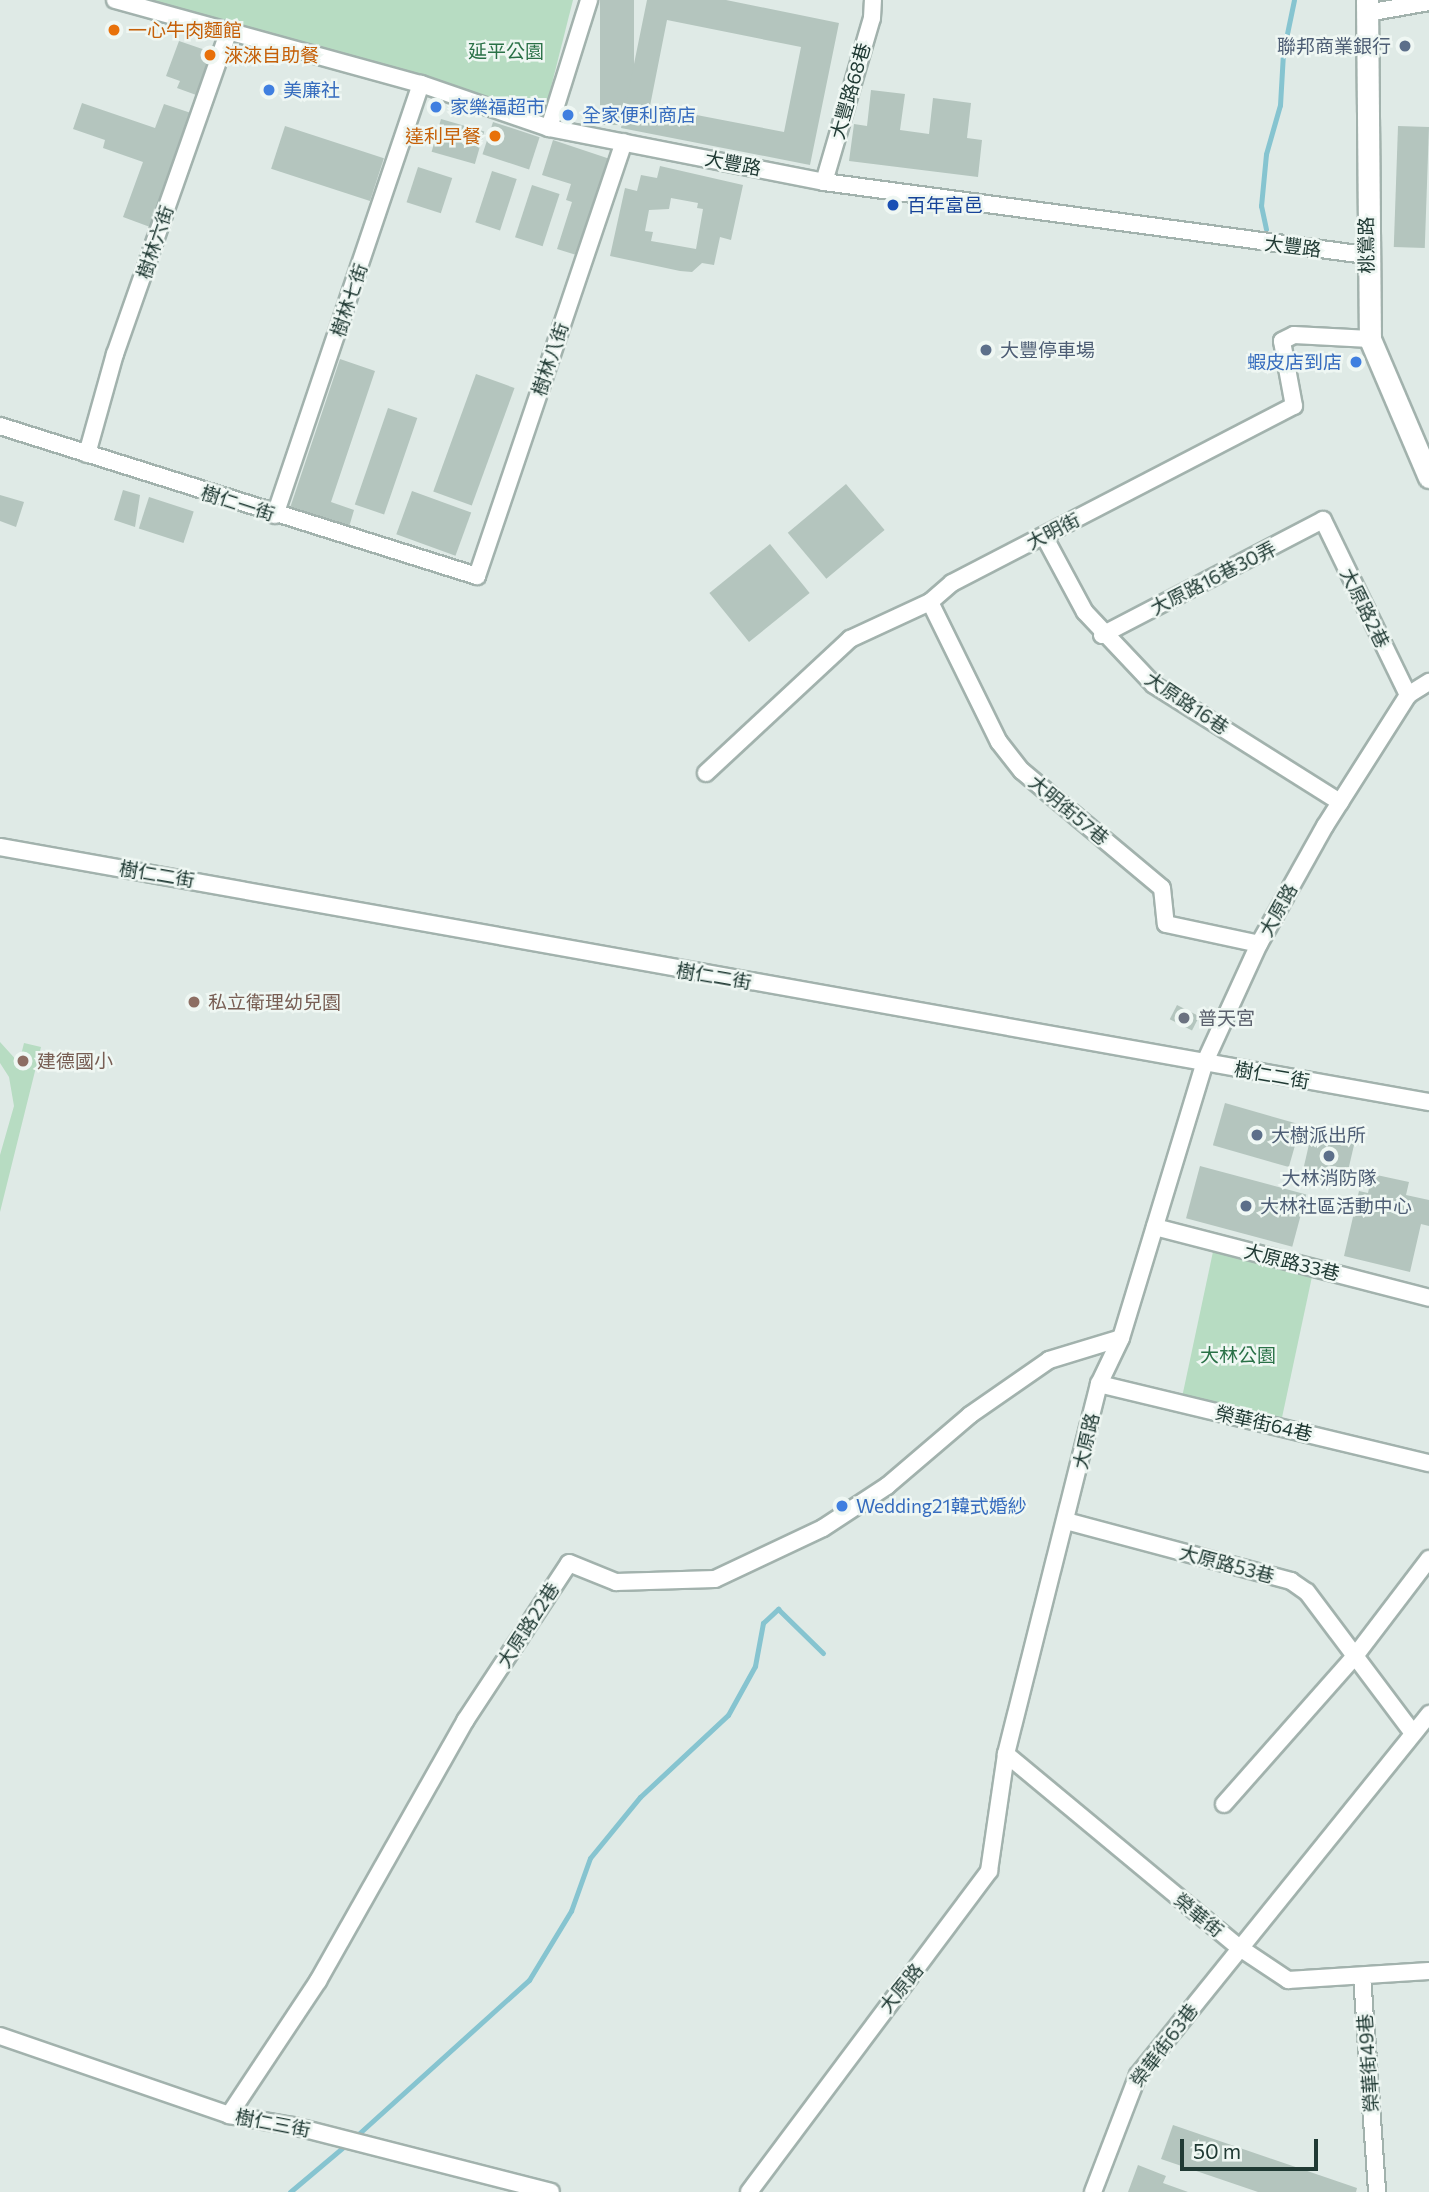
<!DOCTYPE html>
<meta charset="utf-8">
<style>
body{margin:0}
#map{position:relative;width:1429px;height:2192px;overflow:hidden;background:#dfeae6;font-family:Commissioner,"Noto Sans TC",sans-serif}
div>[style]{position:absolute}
.green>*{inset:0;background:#b7dcc2;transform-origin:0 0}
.stream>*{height:5px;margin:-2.5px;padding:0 2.5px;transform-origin:2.5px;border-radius:2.5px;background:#86c4d0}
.building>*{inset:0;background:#b4c5be;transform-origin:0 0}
.roads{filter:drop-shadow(2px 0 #a2b2ad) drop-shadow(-2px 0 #a2b2ad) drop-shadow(0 2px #a2b2ad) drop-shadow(0 -2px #a2b2ad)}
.minor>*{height:16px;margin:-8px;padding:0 8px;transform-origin:8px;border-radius:8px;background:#fff}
.secondary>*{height:21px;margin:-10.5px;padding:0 10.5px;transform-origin:10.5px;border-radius:10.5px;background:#fff}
.dots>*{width:19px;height:19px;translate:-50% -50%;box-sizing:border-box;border:4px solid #eff7f3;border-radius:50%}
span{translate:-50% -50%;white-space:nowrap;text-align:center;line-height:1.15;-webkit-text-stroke:5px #eff7f3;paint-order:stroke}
.food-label{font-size:19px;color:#c56008}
.left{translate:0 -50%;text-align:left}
.right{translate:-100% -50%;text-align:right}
.service-label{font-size:19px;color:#4e5e75}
.park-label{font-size:19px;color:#2a7147}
.shop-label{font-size:19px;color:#366cbe}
.street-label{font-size:19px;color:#203a34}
.transit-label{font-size:19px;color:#164399}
.education-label{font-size:19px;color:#785e54}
.worship-label{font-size:19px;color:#5b616d}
.scale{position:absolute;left:1180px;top:2139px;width:138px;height:32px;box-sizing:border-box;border:4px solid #203a34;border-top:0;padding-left:9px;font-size:21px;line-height:24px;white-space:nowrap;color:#203a34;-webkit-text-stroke:5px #eff7f3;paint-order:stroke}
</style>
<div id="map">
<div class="green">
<div style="clip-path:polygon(115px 0,573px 0,544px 115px)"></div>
<div style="clip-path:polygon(0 1042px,19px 1063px,24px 1043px,41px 1047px,0 1212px,0 1155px,14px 1106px,9px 1077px,0 1063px)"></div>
<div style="left:1214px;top:1247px;width:102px;height:155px;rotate:12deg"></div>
</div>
<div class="stream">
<div style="left:1266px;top:229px;width:24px;rotate:-102deg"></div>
<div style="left:1261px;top:206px;width:52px;rotate:-84.5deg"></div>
<div style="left:1266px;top:154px;width:51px;rotate:-74.1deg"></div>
<div style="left:1280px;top:105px;width:52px;rotate:-86.7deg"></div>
<div style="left:1283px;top:53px;width:54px;rotate:-78.3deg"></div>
<div style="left:354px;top:2138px;width:236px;rotate:-42.1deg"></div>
<div style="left:529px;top:1980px;width:81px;rotate:-58.7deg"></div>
<div style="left:571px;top:1911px;width:56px;rotate:-70.3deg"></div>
<div style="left:590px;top:1858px;width:79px;rotate:-50.7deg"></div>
<div style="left:640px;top:1797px;width:120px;rotate:-43deg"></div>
<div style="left:728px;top:1715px;width:56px;rotate:-61.1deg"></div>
<div style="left:755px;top:1666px;width:44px;rotate:-79.5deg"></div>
<div style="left:763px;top:1623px;width:21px;rotate:-43deg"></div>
<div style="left:778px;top:1609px;width:63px;rotate:44.4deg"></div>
<div style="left:290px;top:2192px;width:75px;rotate:-40.1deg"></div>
</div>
<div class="building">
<div style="left:600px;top:0;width:34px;height:125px"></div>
<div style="clip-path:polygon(evenodd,647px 0,726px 0,839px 23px,810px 165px,621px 128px,647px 0,667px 20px,801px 47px,784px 132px,650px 106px,667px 20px)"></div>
<div style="clip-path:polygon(179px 41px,217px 54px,199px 96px,177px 88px,180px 81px,166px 76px)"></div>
<div style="clip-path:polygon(871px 90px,905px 94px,900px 130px,929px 134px,933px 98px,971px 103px,967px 138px,982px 140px,978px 177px,849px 161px,854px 124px,867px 126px)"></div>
<div style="clip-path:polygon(82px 103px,155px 128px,164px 104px,191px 113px,150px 227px,123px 217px,143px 162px,103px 148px,105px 140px,73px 129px)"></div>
<div style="left:441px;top:119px;width:45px;height:34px;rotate:16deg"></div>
<div style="left:493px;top:122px;width:49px;height:34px;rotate:18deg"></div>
<div style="left:285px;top:126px;width:104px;height:45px;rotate:18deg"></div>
<div style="left:1398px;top:126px;width:31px;height:121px;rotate:2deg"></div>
<div style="clip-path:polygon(553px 140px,616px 161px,586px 258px,557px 249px,572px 202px,566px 200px,571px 184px,542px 175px)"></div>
<div style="clip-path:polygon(evenodd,660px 166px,743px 185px,731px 240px,720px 237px,714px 265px,702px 263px,692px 272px,680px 271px,610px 256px,625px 188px,637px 191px,641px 175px,657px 178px,660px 166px,671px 198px,698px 203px,697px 208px,703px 209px,696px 249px,651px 241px,653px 232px,645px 231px,649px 210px,669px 209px,671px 198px)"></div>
<div style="left:418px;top:167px;width:36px;height:37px;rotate:18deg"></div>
<div style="left:492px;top:171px;width:26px;height:54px;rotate:18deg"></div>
<div style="left:532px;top:185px;width:29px;height:55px;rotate:18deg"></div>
<div style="clip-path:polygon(340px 359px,375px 371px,331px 502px,354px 510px,347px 534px,288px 514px)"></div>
<div style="left:476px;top:374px;width:41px;height:125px;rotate:20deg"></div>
<div style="left:388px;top:408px;width:31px;height:102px;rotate:19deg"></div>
<div style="left:846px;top:484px;width:60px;height:76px;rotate:50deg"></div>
<div style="clip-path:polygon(123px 490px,140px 495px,135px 527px,114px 520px)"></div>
<div style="left:412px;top:491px;width:63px;height:46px;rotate:20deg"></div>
<div style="clip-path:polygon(0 495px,24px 502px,16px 527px,0 521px)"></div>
<div style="left:149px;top:497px;width:47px;height:33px;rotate:18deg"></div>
<div style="left:770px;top:544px;width:63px;height:78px;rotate:51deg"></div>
<div style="left:1177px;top:1005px;width:25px;height:16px;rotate:27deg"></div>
<div style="left:1225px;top:1103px;width:79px;height:44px;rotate:16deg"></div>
<div style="left:1313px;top:1127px;width:44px;height:50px;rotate:13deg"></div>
<div style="left:1200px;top:1166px;width:110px;height:54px;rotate:15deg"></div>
<div style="clip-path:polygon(1372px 1174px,1409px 1182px,1406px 1195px,1429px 1200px,1429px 1226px,1421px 1224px,1410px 1272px,1344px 1256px,1359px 1191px,1368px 1193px)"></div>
<div style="clip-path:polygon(1173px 2125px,1357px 2188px,1356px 2192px,1258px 2192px,1161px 2159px)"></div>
<div style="clip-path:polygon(1138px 2165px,1166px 2176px,1163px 2183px,1188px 2192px,1128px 2192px)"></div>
</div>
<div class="roads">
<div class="minor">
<div style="left:115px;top:0;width:317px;rotate:15.4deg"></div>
<div style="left:421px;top:84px;width:135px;rotate:19deg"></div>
<div style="left:549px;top:128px;width:280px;rotate:11.1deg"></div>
<div style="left:824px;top:182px;width:546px;rotate:7.68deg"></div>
<div style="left:1367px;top:13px;width:63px;rotate:-10.1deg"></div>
<div style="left:549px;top:128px;width:134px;rotate:-72.6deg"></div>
<div style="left:824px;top:182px;width:171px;rotate:-73.7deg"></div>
<div style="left:872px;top:18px;width:18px;rotate:-87deg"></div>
<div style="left:0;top:426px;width:500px;rotate:17.46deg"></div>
<div style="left:477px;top:576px;width:458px;rotate:-71.3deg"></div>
<div style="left:87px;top:454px;width:104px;rotate:-74.4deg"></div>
<div style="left:115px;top:354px;width:343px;rotate:-70.6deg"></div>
<div style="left:275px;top:515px;width:455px;rotate:-71.3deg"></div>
<div style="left:1044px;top:536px;width:86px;rotate:61.7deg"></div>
<div style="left:1085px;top:612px;width:100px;rotate:46.6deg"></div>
<div style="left:1154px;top:685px;width:220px;rotate:32.2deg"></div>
<div style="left:930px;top:602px;width:156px;rotate:63.8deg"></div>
<div style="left:999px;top:742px;width:37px;rotate:52deg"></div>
<div style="left:1022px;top:771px;width:182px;rotate:39.9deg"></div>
<div style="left:1162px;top:888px;width:36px;rotate:84deg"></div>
<div style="left:1166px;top:924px;width:95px;rotate:12.1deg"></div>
<div style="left:1102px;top:635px;width:249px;rotate:-27.5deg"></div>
<div style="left:1323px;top:520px;width:195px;rotate:64.1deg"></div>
<div style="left:706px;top:773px;width:197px;rotate:-42.9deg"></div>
<div style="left:850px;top:639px;width:88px;rotate:-24.8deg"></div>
<div style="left:930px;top:602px;width:29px;rotate:-41deg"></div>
<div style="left:952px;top:583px;width:385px;rotate:-27.4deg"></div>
<div style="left:1294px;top:406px;width:66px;rotate:-100.5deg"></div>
<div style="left:1282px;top:341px;width:13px;rotate:-27deg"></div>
<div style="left:1294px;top:335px;width:76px;rotate:3deg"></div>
<div style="left:0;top:847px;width:1452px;rotate:10.12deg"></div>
<div style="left:1155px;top:1227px;width:283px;rotate:14.5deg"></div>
<div style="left:1099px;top:1384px;width:339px;rotate:13.5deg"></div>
<div style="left:1066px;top:1521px;width:233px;rotate:14.9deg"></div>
<div style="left:1291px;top:1581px;width:19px;rotate:35deg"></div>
<div style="left:1307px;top:1592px;width:176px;rotate:53.1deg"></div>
<div style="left:1006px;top:1754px;width:304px;rotate:39.7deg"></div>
<div style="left:1240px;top:1948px;width:58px;rotate:33.7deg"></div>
<div style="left:1288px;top:1980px;width:141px;rotate:-3.7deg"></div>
<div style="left:1224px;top:1804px;width:198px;rotate:-48.5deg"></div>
<div style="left:1355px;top:1656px;width:122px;rotate:-52.7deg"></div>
<div style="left:1362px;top:1976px;width:217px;rotate:86deg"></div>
<div style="left:0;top:2036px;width:242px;rotate:19deg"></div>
<div style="left:229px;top:2115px;width:65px;rotate:9.8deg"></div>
<div style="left:293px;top:2126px;width:266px;rotate:14.3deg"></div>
<div style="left:229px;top:2115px;width:161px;rotate:-56.4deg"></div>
<div style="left:318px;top:1981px;width:299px;rotate:-60.5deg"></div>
<div style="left:465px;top:1721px;width:189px;rotate:-56.6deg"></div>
<div style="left:569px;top:1563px;width:51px;rotate:22deg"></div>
<div style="left:616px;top:1582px;width:99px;rotate:-1.7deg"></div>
<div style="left:715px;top:1579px;width:119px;rotate:-25.3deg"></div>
<div style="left:823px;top:1528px;width:77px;rotate:-33.3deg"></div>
<div style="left:887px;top:1486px;width:109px;rotate:-40.5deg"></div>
<div style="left:970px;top:1415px;width:96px;rotate:-34.8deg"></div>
<div style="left:1049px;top:1360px;width:75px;rotate:-17deg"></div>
<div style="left:749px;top:2192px;width:401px;rotate:-53.2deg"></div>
<div style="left:989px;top:1871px;width:118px;rotate:-81.7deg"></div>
<div style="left:1006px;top:1754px;width:382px;rotate:-75.9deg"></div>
<div style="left:1099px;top:1384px;width:51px;rotate:-64.4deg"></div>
<div style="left:1121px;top:1338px;width:286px;rotate:-73.1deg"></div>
<div style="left:1204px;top:1064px;width:132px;rotate:-65.4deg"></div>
<div style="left:1259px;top:944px;width:135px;rotate:-60.8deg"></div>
<div style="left:1325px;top:826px;width:155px;rotate:-57.6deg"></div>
<div style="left:1408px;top:695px;width:25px;rotate:-32deg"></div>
<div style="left:1093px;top:2192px;width:125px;rotate:-69deg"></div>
<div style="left:1138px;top:2075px;width:464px;rotate:-51.1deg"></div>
</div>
<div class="secondary">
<div style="left:1367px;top:0;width:339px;rotate:89.5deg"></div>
<div style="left:1370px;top:339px;width:150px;rotate:66.9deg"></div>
</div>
</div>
<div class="dots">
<div style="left:114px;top:30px;background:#e8710a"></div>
<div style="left:1405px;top:46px;background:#5c6f8a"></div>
<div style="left:210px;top:55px;background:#e8710a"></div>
<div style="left:269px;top:90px;background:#3f7fe0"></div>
<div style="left:436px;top:107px;background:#3f7fe0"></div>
<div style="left:568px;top:115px;background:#3f7fe0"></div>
<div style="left:495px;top:136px;background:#e8710a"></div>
<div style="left:893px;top:205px;background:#1a4fb4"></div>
<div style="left:986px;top:350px;background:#5c6f8a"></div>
<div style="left:1356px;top:362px;background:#3f7fe0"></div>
<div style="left:194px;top:1002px;background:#8d6e63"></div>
<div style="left:1184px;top:1018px;background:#6b7280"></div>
<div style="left:23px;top:1061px;background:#8d6e63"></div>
<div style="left:1257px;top:1135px;background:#5c6f8a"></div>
<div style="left:1329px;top:1156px;background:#5c6f8a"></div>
<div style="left:1246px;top:1206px;background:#5c6f8a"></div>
<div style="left:842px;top:1506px;background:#3f7fe0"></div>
</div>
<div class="food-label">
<span class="left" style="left:128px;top:30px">一心牛肉麵館</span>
<span class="left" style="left:224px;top:55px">淶淶自助餐</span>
<span class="right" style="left:481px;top:136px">達利早餐</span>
</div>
<div class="service-label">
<span class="right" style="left:1391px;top:46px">聯邦商業銀行</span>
<span class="left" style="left:1000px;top:350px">大豐停車場</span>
<span class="left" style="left:1271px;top:1135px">大樹派出所</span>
<span style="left:1329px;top:1178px">大林消防隊</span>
<span class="left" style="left:1260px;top:1206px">大林社區活動中心</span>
</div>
<div class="park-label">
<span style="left:506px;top:51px">延平公園</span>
<span style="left:1238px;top:1355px">大林公園</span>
</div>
<div class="shop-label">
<span class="left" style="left:283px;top:90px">美廉社</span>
<span class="left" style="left:450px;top:107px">家樂福超市</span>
<span class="left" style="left:582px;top:115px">全家便利商店</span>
<span class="right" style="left:1342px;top:362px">蝦皮店到店</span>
<span class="left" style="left:856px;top:1506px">Wedding21韓式婚紗</span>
</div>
<div class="street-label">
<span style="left:850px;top:91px;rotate:-74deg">大豐路68巷</span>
<span style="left:733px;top:163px;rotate:11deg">大豐路</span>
<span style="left:155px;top:242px;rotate:-71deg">樹林六街</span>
<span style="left:1366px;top:245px;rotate:-91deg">桃鶯路</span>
<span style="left:1293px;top:246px;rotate:7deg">大豐路</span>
<span style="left:349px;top:300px;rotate:-71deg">樹林七街</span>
<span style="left:550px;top:359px;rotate:-71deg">樹林八街</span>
<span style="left:238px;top:503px;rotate:18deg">樹仁一街</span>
<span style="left:1053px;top:531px;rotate:-27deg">大明街</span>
<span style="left:1213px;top:578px;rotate:-27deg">大原路16巷30弄</span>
<span style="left:1365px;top:608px;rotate:64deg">大原路2巷</span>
<span style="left:1187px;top:703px;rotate:34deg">大原路16巷</span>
<span style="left:1069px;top:810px;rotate:40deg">大明街57巷</span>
<span style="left:157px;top:874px;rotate:10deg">樹仁二街</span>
<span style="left:1278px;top:910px;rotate:-61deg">大原路</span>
<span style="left:714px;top:976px;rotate:10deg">樹仁二街</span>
<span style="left:1272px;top:1075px;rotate:10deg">樹仁二街</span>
<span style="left:1292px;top:1262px;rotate:14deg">大原路33巷</span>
<span style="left:1264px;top:1423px;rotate:13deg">榮華街64巷</span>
<span style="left:1086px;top:1441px;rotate:-77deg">大原路</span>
<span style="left:1227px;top:1564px;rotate:15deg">大原路53巷</span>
<span style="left:528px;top:1625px;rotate:-57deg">大原路22巷</span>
<span style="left:1199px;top:1915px;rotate:39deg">榮華街</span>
<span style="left:901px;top:1988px;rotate:-51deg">大原路</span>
<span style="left:1164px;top:2045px;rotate:-53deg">榮華街63巷</span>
<span style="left:1368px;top:2063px;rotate:-94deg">榮華街49巷</span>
<span style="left:273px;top:2123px;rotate:11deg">樹仁三街</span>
</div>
<div class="transit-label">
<span class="left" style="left:907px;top:205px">百年富邑</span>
</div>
<div class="education-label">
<span class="left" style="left:208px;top:1002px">私立衛理幼兒園</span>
<span class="left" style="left:37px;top:1061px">建德國小</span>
</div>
<div class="worship-label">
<span class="left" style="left:1198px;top:1018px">普天宮</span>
</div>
<div class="scale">50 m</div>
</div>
